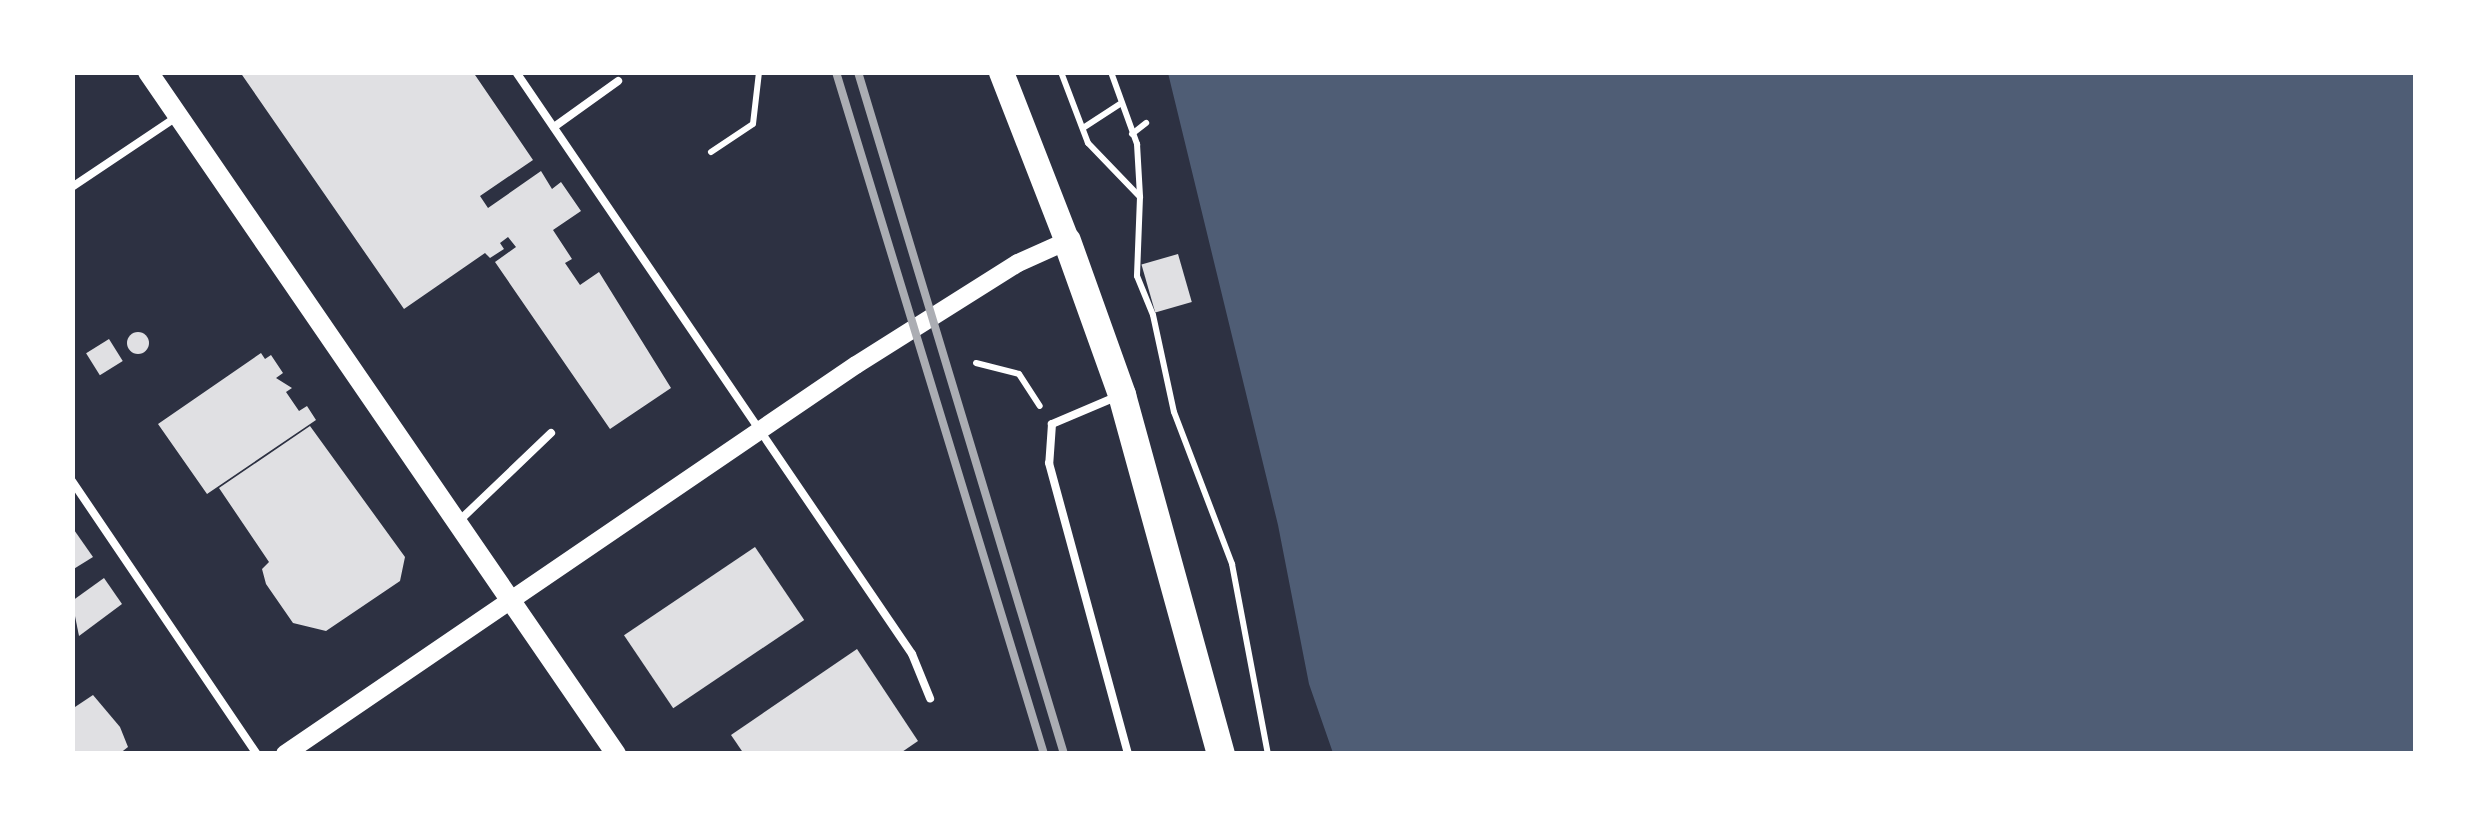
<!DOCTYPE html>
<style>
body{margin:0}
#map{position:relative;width:2488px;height:826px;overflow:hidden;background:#2d3142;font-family:"PT Sans Narrow",sans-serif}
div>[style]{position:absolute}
.water>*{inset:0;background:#4f5d75}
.building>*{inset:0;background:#e0e0e3;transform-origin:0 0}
.round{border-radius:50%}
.path>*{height:6px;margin:-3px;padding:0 3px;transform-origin:3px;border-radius:3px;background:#fff}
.service>*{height:8px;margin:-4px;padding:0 4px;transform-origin:4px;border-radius:4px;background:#fff}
.tertiary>*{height:18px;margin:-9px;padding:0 9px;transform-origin:9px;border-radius:9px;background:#fff}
.secondary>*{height:20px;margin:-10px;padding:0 10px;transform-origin:10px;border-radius:10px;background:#fff}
.primary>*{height:25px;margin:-12.5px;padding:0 12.5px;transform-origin:12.5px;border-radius:12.5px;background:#fff}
.trunk>*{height:28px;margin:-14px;padding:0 14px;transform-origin:14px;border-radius:14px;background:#fff}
.rail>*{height:8px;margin:-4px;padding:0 4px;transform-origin:4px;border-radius:4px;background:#abadb3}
span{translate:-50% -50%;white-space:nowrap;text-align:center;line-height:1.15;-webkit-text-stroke:8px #fff;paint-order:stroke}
.frame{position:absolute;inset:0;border:75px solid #fff;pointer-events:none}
</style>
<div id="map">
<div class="water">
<div style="clip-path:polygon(1168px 73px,2415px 73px,2415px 753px,1333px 753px,1309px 684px,1278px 525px)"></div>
</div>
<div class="building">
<div style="clip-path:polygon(240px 72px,473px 72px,533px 160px,480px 196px,488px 208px,541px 171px,552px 189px,561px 182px,581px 211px,553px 230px,572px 259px,565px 263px,580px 285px,599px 272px,671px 388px,610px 429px,495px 262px,516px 247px,508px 237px,500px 243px,504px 249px,490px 258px,485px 253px,404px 309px)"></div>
<div style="left:1178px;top:254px;width:50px;height:38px;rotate:74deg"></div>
<div class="round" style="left:127px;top:332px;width:22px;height:22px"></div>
<div style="left:109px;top:339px;width:26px;height:27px;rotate:58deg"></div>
<div style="clip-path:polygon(261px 353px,265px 359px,271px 355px,283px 373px,276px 378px,292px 388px,286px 392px,299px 411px,307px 406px,316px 420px,207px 494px,158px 424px)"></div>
<div style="clip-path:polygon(310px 426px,405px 557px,400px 581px,326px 631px,293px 623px,266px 584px,262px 569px,269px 562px,219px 488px)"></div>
<div style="clip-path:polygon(72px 527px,93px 557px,72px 570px)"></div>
<div style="left:755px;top:547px;width:88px;height:158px;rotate:56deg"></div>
<div style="clip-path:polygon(104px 578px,122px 604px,79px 636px,72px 601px)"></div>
<div style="clip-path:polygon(857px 649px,918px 741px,899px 754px,744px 754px,731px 735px)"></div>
<div style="clip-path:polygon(93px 695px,120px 727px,128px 747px,119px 754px,72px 754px,72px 709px)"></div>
</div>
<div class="path">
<div style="left:1061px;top:72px;width:76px;rotate:69.2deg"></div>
<div style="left:1088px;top:143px;width:75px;rotate:46.1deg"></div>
<div style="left:1140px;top:197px;width:79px;rotate:92.2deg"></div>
<div style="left:1137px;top:276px;width:42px;rotate:67.7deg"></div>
<div style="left:1153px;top:315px;width:99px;rotate:77.8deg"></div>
<div style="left:1174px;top:412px;width:163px;rotate:69.1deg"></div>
<div style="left:1232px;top:564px;width:193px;rotate:79.3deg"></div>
<div style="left:1111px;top:72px;width:77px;rotate:70.1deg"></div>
<div style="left:1137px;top:144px;width:52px;rotate:86.7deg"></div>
<div style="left:1083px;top:128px;width:44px;rotate:-33deg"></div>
<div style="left:1132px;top:134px;width:18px;rotate:-38deg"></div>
<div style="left:711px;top:152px;width:50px;rotate:-33.7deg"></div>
<div style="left:753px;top:124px;width:52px;rotate:-83.4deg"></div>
<div style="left:976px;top:363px;width:44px;rotate:14.3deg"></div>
<div style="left:1019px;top:374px;width:38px;rotate:57deg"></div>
</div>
<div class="service">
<div style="left:516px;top:72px;width:704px;rotate:55.77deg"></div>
<div style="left:912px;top:654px;width:48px;rotate:67.8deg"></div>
<div style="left:554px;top:127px;width:79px;rotate:-35.7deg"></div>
<div style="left:72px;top:187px;width:128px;rotate:-33.8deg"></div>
<div style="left:1118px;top:396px;width:72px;rotate:157deg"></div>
<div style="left:1052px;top:424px;width:39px;rotate:94deg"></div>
<div style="left:1049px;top:463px;width:302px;rotate:74.8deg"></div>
<div style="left:72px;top:481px;width:330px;rotate:55.9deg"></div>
<div style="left:460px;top:520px;width:126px;rotate:-43.7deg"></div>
</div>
<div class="tertiary">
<div style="left:285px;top:754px;width:691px;rotate:-34.27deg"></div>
<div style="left:856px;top:365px;width:191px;rotate:-32.2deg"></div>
<div style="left:1018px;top:263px;width:54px;rotate:-24.2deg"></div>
</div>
<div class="secondary">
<div style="left:148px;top:72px;width:827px;rotate:55.54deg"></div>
</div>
<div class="primary">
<div style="left:1001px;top:72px;width:181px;rotate:68.7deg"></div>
</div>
<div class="trunk">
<div style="left:1067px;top:241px;width:164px;rotate:70.3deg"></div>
<div style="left:1122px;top:395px;width:372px;rotate:74.6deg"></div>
</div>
<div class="rail">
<div style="left:836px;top:72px;width:713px;rotate:73.04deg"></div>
<div style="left:858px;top:72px;width:712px;rotate:73.19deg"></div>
</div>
<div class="frame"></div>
</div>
